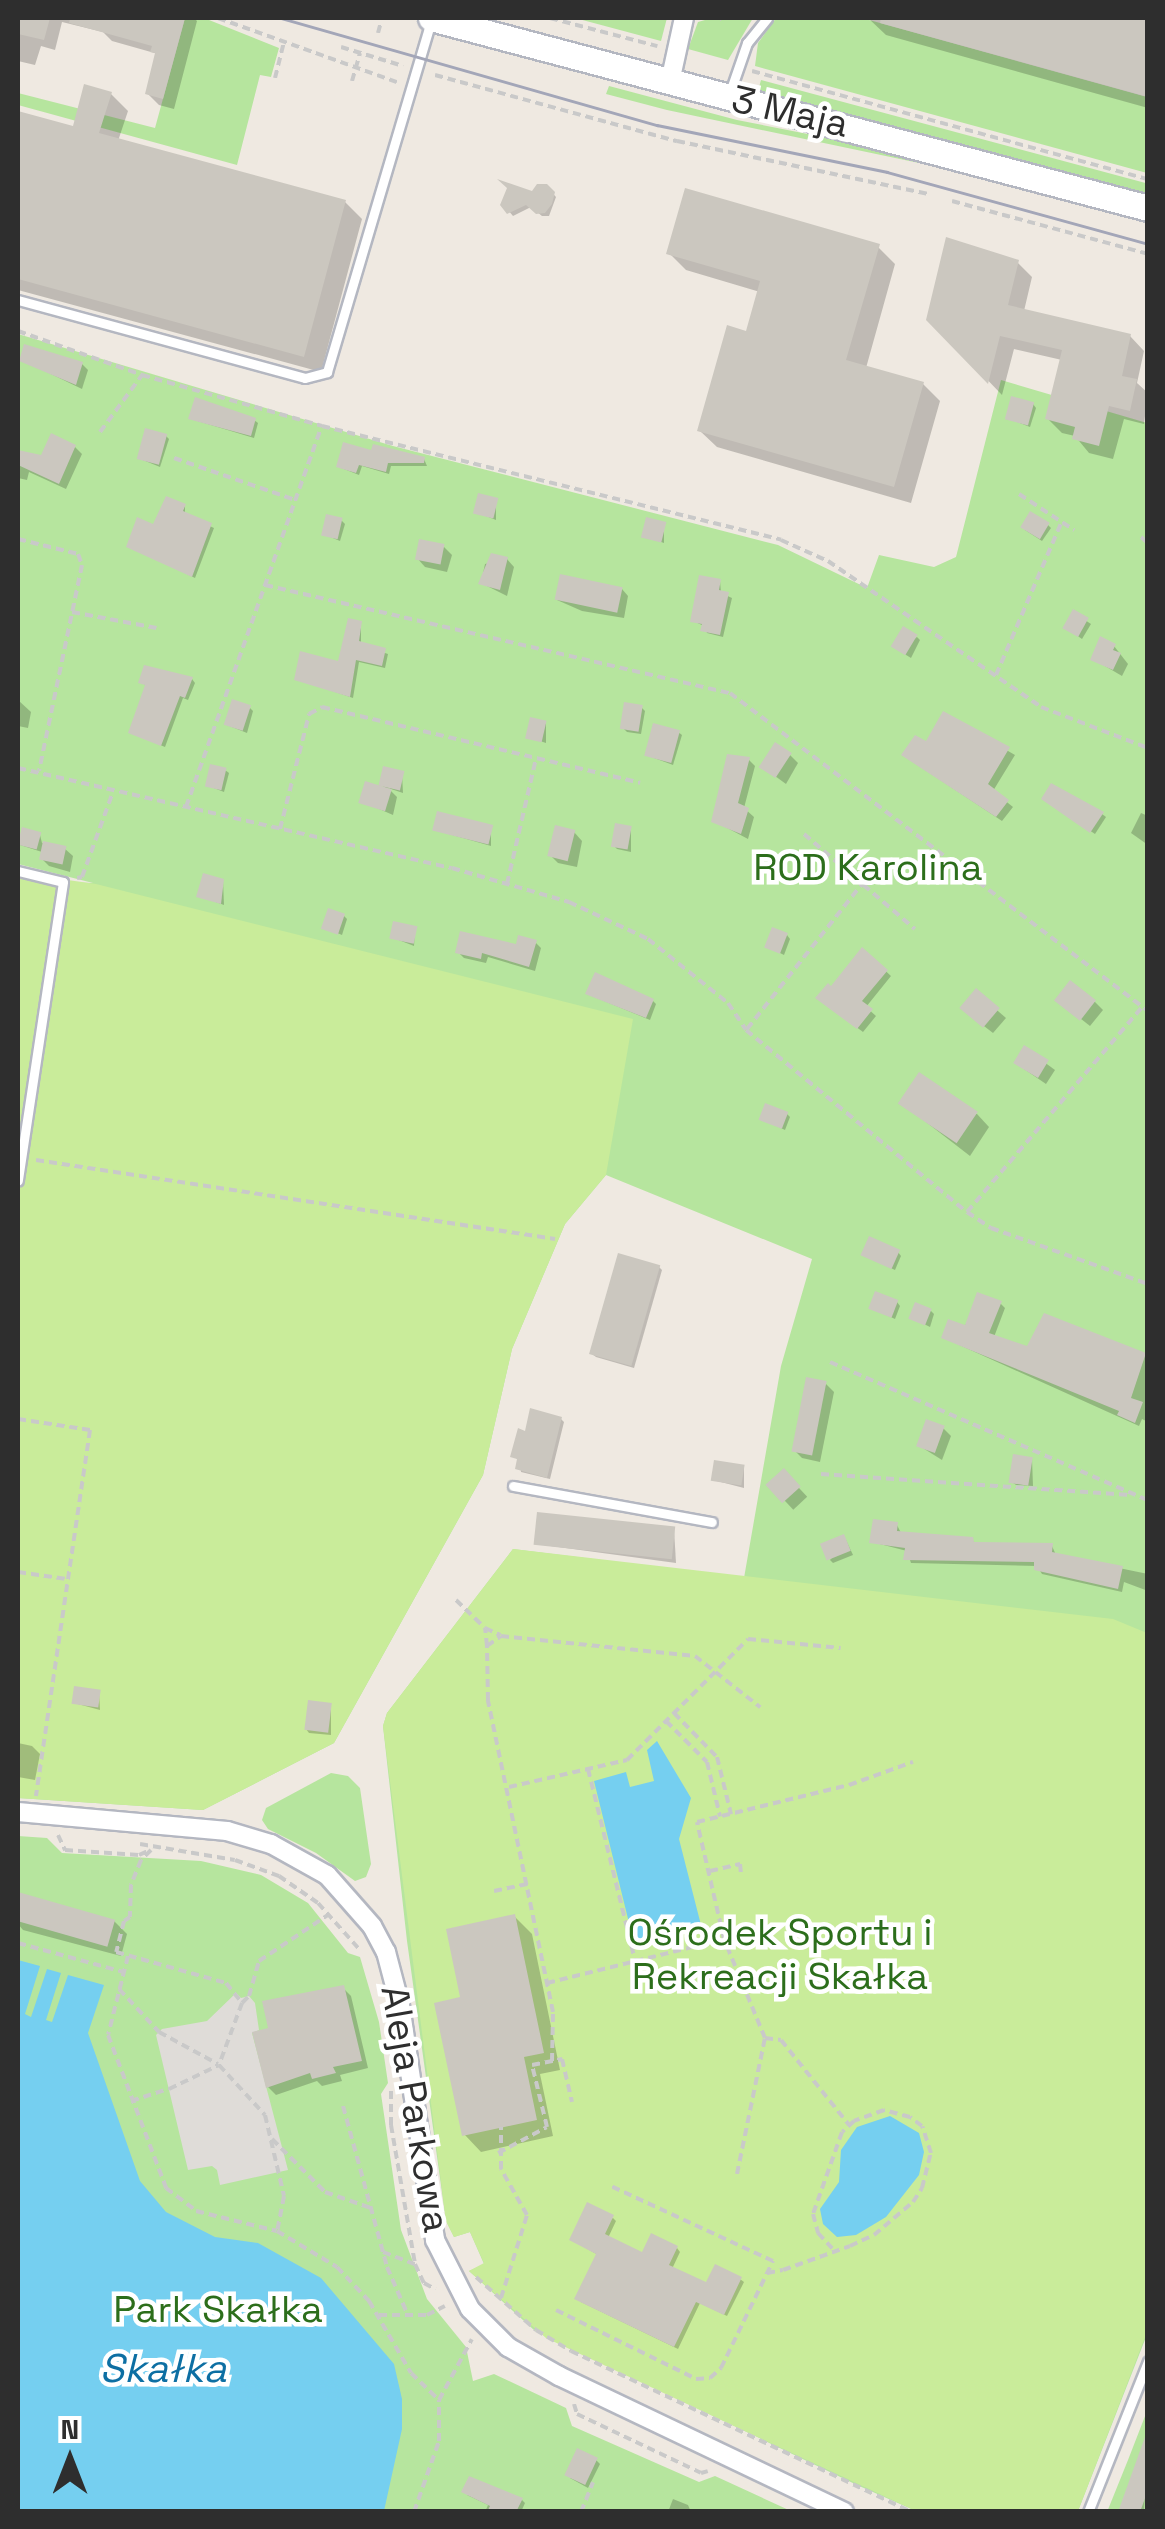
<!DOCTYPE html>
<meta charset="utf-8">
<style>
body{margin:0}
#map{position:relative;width:1165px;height:2529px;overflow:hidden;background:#efe9e1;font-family:"Space Grotesk",sans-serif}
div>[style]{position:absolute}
.green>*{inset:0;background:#b6e59e;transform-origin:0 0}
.pitch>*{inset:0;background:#c9ec9a}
.plaza>*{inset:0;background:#dfdcd8}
.water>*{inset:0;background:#75cff0}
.shadow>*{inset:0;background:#0003;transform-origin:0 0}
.building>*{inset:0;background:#cbc7bf;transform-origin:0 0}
.path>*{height:4px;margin-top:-2px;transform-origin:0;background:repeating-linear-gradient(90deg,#c9c9c9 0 8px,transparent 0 13px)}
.roads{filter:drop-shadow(2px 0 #b4b7c1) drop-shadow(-2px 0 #b4b7c1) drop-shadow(0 2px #b4b7c1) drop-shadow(0 -2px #b4b7c1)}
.lane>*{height:9px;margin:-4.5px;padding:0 4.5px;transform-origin:4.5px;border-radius:4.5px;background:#fff}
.street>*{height:18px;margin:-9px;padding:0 9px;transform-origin:9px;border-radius:9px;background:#fff}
.secondary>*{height:25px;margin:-12.5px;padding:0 12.5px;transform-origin:12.5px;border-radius:12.5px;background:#fff}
.tram>*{height:2.5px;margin:-1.25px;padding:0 1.25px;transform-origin:1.25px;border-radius:1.25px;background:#a3a6b8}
span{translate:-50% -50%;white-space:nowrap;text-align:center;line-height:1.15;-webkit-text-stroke:9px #fff;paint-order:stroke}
.street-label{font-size:38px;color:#2e2e2e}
.park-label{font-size:38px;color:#2c6e1b}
.water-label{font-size:40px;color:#0d6fa3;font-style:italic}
.frame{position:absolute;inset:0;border:20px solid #2e2e2e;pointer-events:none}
.north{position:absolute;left:20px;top:2409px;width:100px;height:100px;-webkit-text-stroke:8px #fff;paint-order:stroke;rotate:0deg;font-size:28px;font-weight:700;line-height:40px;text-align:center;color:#2e2e2e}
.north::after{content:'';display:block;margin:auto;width:35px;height:45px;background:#2e2e2e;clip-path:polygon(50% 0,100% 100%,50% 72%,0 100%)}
</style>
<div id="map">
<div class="green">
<div style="clip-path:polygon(185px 18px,204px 18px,279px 48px,271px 77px,260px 75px,237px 165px,18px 105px,18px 93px,155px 128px)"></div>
<div style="clip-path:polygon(575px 18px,667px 18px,661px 41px)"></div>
<div style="clip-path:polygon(712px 18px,753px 18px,728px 60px,688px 49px,698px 22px)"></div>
<div style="clip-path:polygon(776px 18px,862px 18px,1147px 97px,1147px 173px,755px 66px,758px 43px)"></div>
<div style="left:761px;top:80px;width:400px;height:23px;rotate:15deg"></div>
<div style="clip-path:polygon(609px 86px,737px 120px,904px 153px,919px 163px,667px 110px,606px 94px)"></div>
<div style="clip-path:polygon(18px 334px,393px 446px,778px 545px,867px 588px,879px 555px,934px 567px,956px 557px,1001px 380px,1147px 423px,1148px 2332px,1078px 2511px,916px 2511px,857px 2485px,534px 2330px,469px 2271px,484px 2264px,470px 2232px,454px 2237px,446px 2221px,407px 1941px,383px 1726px,387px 1713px,513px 1549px,744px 1578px,781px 1366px,812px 1259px,606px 1175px,565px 1224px,512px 1349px,483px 1475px,334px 1743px,203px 1810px,18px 1798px,63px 882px,93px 883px,18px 864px)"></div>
<div style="clip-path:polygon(331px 1773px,348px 1776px,360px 1788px,371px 1864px,366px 1877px,355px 1881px,316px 1853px,268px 1829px,262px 1820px,266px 1808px)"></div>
<div style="clip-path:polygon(18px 1836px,47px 1838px,62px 1853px,201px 1861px,261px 1875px,308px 1903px,348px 1953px,360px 1957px,379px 2022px,388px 2083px,381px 2094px,401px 2230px,427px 2299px,466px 2347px,473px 2381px,494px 2374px,566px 2408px,572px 2426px,699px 2482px,715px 2476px,791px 2511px,18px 2511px)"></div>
<div style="clip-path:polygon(1147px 2411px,1147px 2511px,1107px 2512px,1128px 2460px)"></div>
</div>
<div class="pitch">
<div style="clip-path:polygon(18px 873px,96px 884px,633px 1019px,606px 1175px,565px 1224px,512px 1349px,483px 1475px,334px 1743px,203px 1810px,18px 1798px)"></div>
<div style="clip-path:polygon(513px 1549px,1113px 1619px,1147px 1633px,1147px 2332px,1078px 2511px,916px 2511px,546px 2338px,469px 2271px,484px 2263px,470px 2232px,454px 2237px,446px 2221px,383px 1726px,387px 1713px)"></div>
</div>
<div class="plaza">
<div style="clip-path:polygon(236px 1993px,241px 1998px,249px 1996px,255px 2003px,259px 2030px,252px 2033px,288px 2170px,220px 2185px,217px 2170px,212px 2166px,188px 2170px,156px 2035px,162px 2029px,207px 2021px)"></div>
</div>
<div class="water">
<div style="clip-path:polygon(657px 1741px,691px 1798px,679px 1839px,702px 1929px,635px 1947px,594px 1781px,626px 1772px,630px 1787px,654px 1781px,647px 1750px)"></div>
<div style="clip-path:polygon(18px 1960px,40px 1966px,25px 2014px,31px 2017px,47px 1969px,61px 1973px,46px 2020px,52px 2022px,68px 1975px,104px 1985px,88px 2033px,140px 2181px,166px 2212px,215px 2237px,258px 2243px,321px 2278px,394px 2364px,402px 2399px,402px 2429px,384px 2511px,18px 2511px)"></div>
<div style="clip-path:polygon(890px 2116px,919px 2133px,924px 2152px,919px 2175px,886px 2217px,856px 2235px,837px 2237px,823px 2224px,820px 2209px,839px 2182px,841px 2150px,857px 2127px)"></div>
</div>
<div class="shadow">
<div style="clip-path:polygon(18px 18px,194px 18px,197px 21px,174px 109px,159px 105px,147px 93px,158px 54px,112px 41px,103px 32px,62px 22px,55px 50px,41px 46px,35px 65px,18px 61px)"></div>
<div style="clip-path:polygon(868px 18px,1148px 18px,1148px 108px,886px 35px)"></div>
<div style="clip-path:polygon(111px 94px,128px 111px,118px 141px,345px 202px,362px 219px,321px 372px,18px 290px,18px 113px,75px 129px)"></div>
<div style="clip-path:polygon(546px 186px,556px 197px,549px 216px,542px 216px,531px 207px,513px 216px,503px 204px)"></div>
<div style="clip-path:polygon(878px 247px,895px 264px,866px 368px,923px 384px,940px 401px,911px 503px,717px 447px,699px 430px,748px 334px,760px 292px,686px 270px,669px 253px)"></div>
<div style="clip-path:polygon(1017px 262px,1032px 277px,1024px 311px,1130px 336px,1144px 351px,1137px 383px,1148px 393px,1144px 424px,1124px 419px,1113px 459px,1089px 453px,1075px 436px,1062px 433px,1048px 419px,1062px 360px,1014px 349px,1002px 395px,929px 319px)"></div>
<div style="clip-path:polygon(22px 360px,82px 364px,88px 370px,82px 389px)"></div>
<div style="clip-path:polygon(1033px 404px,1036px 408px,1030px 427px,1007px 418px)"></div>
<div style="clip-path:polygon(191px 419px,254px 420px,258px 423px,254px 438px)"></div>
<div style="clip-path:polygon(166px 436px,169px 439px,160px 467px,138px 458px)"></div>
<div style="clip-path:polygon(75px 447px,82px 454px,66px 489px,29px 472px,27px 480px,18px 478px,18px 453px,42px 458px)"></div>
<div style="clip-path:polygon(373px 453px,424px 459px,427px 466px,391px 466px,389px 474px,362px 466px,359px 475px,339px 467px)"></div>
<div style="clip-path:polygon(496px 500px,496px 520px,476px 512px)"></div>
<div style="clip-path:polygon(185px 506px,185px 515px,214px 528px,195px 578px,129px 546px)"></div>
<div style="clip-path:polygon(341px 520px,345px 524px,340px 541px,323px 534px)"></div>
<div style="clip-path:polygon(664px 524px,664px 543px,644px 536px)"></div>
<div style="clip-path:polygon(1048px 525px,1051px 528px,1042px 541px,1025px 530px)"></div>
<div style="clip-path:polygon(444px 547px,452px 555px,447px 572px,425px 567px,417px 558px)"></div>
<div style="clip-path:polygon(507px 559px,514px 567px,507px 596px,481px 583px,485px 564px)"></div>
<div style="clip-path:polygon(720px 581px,721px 593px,732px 598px,723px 637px,707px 633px,704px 626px,693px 621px)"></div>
<div style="clip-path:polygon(622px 589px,628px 596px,624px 618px,582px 611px,557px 600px)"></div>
<div style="clip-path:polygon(1074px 613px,1091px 624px,1082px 639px,1069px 630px)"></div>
<div style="clip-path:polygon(361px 623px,361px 645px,388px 654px,385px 668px,359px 662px,353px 698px,297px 679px,340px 664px)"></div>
<div style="clip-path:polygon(917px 637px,920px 640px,911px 658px,898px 650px)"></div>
<div style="clip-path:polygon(1114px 646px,1128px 664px,1122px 676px,1093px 659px)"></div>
<div style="clip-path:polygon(192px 679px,195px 683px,188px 700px,183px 698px,165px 747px,131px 733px,148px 687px,141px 682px)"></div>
<div style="clip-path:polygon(18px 700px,31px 712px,28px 728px,18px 726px)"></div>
<div style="clip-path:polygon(250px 708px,253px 711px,247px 733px,227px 725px)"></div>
<div style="clip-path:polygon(642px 708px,645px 711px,641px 734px,627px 732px,623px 728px)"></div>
<div style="clip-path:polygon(944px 714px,1015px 755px,993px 791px,1013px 807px,1002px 821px,910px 760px,927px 744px)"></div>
<div style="clip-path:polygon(546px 723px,546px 743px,528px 737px)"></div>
<div style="clip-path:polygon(678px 732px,682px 735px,673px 765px,646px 755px)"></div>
<div style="clip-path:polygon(790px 755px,798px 763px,786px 784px,764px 768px)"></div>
<div style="clip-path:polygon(749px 760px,755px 766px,744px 808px,754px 817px,748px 839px,714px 821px)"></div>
<div style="clip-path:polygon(225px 770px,229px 773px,224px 792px,206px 785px)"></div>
<div style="clip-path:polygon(402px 774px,403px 793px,388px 788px,397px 797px,393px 815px,363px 802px,387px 790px,381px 784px)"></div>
<div style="clip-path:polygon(1047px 802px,1102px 814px,1106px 817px,1095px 834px)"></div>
<div style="clip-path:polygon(1141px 813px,1148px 816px,1148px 845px,1131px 833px)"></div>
<div style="clip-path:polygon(491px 827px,491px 846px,435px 830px)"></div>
<div style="clip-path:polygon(631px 828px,631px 852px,617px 849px,614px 846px)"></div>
<div style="clip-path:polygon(574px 832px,582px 841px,577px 867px,558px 863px,550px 855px)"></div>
<div style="clip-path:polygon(40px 835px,42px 843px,64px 848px,73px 856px,70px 872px,49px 866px,41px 858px,42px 852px,20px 845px)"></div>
<div style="clip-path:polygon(223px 881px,224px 905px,199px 896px)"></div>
<div style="clip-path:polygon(344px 916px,347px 919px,342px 935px,325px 928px)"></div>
<div style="clip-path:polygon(415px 929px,414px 946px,391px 937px)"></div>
<div style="clip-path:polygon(787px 935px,790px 939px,784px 955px,768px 947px)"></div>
<div style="clip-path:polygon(535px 942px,541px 948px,535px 971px,488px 957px,486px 963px,464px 958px,458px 952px)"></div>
<div style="clip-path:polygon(863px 950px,891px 976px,866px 1007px,876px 1016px,863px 1032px,823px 1002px)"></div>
<div style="clip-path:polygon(976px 992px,1006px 1018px,993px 1033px,971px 1016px)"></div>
<div style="clip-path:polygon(592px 996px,653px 1001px,656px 1004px,650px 1020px)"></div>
<div style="clip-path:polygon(1057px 1000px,1095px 1002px,1103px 1010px,1090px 1026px)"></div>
<div style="clip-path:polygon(1025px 1048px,1055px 1070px,1046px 1084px,1024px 1069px)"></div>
<div style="clip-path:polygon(904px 1105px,977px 1114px,989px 1127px,970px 1156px)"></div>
<div style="clip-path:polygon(787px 1114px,790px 1117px,785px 1130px,762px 1119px)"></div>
<div style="clip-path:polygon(898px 1252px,901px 1256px,895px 1270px,863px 1255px)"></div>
<div style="clip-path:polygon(659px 1267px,662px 1270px,634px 1368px,596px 1357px,592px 1354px)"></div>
<div style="clip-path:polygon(897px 1302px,900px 1306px,895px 1319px,871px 1308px)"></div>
<div style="clip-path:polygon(1000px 1303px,1005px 1308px,994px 1337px,1028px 1349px,1045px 1316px,1148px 1356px,1148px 1422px,1142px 1419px,1139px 1426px,944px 1338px)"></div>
<div style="clip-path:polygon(931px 1311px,934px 1314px,930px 1327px,912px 1318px)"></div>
<div style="clip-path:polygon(826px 1384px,834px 1392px,820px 1462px,802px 1458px,794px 1450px)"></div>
<div style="clip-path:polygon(561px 1419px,564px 1422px,550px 1479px,521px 1472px,520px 1461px,513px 1456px,527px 1434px)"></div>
<div style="clip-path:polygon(943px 1428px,951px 1436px,942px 1460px,918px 1445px)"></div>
<div style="clip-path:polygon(1032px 1459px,1033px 1486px,1016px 1485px,1012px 1482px)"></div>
<div style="clip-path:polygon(744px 1468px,744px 1488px,713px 1480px)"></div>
<div style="left:784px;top:1472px;width:34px;height:19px;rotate:47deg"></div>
<div style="clip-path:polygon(897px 1525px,901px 1533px,972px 1540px,977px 1545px,1052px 1546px,1056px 1555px,1148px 1574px,1148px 1591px,1124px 1582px,1122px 1592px,1042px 1574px,1037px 1566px,911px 1563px,907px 1551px,872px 1542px)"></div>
<div style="clip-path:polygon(674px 1529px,676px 1563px,536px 1544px)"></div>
<div style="clip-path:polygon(846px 1540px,853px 1555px,833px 1563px,830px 1560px)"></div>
<div style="clip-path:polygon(99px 1692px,100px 1710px,74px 1703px)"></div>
<div style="clip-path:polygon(331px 1705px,331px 1735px,309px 1733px,306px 1729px)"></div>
<div style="clip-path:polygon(18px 1743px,32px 1746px,40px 1754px,35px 1780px,18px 1777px)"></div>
<div style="clip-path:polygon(18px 1895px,114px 1921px,127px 1934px,121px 1956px,23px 1930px,18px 1924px)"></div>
<div style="clip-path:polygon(515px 1917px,532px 1934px,560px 2070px,540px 2074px,553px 2136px,481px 2152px,464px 2134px,463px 1999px)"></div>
<div style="clip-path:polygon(343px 1988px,351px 1996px,368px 2068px,340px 2075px,342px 2081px,322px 2086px,317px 2081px,276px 2095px,268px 2087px,271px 2030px)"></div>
<div style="clip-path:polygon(613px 2218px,616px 2221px,608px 2238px,643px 2255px,677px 2248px,680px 2252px,672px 2269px,707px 2286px,740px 2279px,744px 2282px,727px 2316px,700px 2303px,678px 2349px,581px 2302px,598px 2255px,572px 2240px)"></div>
<div style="clip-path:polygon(1148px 2435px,1144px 2512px,1121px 2512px)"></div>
<div style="clip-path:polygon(596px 2460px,600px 2464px,588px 2488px,570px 2478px)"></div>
<div style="clip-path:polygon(467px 2495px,522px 2500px,525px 2503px,521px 2512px,485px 2512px,488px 2505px)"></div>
<div style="clip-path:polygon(673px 2499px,688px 2505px,691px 2512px,668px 2512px)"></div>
</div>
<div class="building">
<div style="clip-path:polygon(18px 18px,50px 18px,44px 40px,18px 34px)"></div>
<div style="clip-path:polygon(70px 18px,185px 18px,163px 99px,145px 94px,155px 53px,150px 52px,152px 46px,69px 23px)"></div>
<div style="clip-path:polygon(881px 18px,1148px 18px,1148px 97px,880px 23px)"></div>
<div style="clip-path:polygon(84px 84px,112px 92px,99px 133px,346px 200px,304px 357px,18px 279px,18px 111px,73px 126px)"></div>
<div style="clip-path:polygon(497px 179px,532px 191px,537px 184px,547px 184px,555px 192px,552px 204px,545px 213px,536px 214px,526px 205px,507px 214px,500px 205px,507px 188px)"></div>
<div style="clip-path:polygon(685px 188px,880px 244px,846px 360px,924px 382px,894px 487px,697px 431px,727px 325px,746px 331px,760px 281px,666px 254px)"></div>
<div style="clip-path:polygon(946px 237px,1019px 260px,1008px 305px,1131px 334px,1122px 376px,1137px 379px,1130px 411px,1109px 406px,1099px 446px,1072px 439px,1075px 427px,1045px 419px,1062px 350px,1000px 336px,988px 384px,926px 320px)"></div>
<div style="clip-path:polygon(24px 344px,83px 362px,76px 385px,19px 361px)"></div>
<div style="left:1011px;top:396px;width:24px;height:24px;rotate:15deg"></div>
<div style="clip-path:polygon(195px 397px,256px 418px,251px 436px,188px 419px)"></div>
<div style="left:145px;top:428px;width:23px;height:32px;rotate:15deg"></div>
<div style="clip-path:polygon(51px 433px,76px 445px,59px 484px,18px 465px,18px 450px,41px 455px)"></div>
<div style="clip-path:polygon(343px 442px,371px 450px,373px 444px,425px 457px,424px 463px,388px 463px,386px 472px,359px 465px,356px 473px,336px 467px)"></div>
<div style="left:478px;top:493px;width:21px;height:21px;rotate:14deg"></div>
<div style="clip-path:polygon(166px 496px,186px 504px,183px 511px,212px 523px,192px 577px,126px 547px,137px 517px,153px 524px)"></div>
<div style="left:1030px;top:511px;width:23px;height:19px;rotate:31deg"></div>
<div style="left:326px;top:514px;width:17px;height:22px;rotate:13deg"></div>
<div style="left:646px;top:517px;width:21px;height:21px;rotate:14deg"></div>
<div style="left:419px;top:539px;width:26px;height:21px;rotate:11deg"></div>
<div style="clip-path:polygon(491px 553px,508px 557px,500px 590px,478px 584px)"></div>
<div style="left:560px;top:574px;width:64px;height:26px;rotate:12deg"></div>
<div style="clip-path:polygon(699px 575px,721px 579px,719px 590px,729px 592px,720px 635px,700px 631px,702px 624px,690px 622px)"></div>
<div style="left:1073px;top:609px;width:18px;height:22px;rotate:29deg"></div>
<div style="clip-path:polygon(348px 618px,362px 621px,359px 641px,386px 648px,382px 666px,356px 660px,350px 697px,294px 680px,300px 651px,338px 661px)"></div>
<div style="left:903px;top:626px;width:17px;height:24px;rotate:31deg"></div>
<div style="clip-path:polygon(1100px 636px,1116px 644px,1113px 650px,1121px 653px,1113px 670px,1090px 660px)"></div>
<div style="clip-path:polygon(144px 665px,193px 677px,185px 698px,180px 696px,161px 746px,128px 733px,145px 685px,138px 683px)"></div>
<div style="left:232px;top:699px;width:20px;height:27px;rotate:18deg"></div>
<div style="left:624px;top:702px;width:19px;height:27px;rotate:9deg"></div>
<div style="clip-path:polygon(943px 711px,1010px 747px,988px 784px,1009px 800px,996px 817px,901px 755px,915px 735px,926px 741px)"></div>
<div style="left:530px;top:717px;width:17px;height:22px;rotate:13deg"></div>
<div style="left:653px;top:723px;width:28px;height:34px;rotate:15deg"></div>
<div style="left:775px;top:742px;width:20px;height:30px;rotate:33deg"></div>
<div style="clip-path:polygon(727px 754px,750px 757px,738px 803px,749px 808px,741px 834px,711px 822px)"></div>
<div style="left:210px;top:764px;width:17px;height:23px;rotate:13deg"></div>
<div style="left:383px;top:766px;width:22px;height:20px;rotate:13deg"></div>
<div style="left:365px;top:781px;width:28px;height:23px;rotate:17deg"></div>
<div style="clip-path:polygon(1051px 783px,1104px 812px,1090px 833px,1041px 799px)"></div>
<div style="left:437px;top:811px;width:58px;height:20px;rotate:14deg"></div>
<div style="left:615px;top:823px;width:17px;height:24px;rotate:10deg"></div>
<div style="left:555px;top:825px;width:21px;height:32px;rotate:14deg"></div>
<div style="left:22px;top:827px;width:20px;height:18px;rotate:15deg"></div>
<div style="left:43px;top:841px;width:24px;height:19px;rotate:12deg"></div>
<div style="clip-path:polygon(203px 873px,224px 879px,221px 904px,196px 897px)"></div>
<div style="left:328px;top:908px;width:18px;height:22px;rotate:19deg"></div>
<div style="left:393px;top:921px;width:25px;height:18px;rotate:12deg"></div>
<div style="left:772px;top:927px;width:17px;height:22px;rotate:21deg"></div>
<div style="clip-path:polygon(460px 931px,516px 944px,518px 935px,537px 940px,529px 967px,482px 953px,481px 959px,455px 953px)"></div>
<div style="clip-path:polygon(862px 947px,888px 970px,862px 1001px,873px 1009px,857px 1029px,815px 998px,828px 983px,831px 986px)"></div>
<div style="clip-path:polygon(595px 972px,654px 999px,646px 1018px,585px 994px)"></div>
<div style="left:1070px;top:980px;width:33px;height:26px;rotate:38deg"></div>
<div style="left:976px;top:988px;width:31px;height:26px;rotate:40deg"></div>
<div style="left:1024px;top:1045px;width:29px;height:21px;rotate:31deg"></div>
<div style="left:919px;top:1072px;width:71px;height:38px;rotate:34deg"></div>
<div style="left:765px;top:1103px;width:25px;height:18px;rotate:21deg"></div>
<div style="left:869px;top:1236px;width:34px;height:21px;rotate:24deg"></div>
<div style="left:618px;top:1253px;width:44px;height:105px;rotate:16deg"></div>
<div style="left:875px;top:1291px;width:25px;height:19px;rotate:21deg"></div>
<div style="clip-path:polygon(977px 1292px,1002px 1301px,989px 1333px,1027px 1346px,1044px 1313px,1146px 1353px,1131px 1398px,1143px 1402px,1135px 1423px,1117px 1415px,1119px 1411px,941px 1338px,948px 1319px,965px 1325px)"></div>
<div style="left:915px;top:1302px;width:18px;height:18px;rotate:22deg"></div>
<div style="left:806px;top:1377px;width:21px;height:76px;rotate:11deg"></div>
<div style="clip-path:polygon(530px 1408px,562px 1417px,547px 1478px,515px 1469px,517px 1459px,510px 1457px,518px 1428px,525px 1431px)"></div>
<div style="left:926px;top:1419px;width:20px;height:29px;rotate:20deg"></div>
<div style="left:1013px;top:1454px;width:20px;height:29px;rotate:9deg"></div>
<div style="left:714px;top:1460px;width:31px;height:21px;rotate:9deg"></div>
<div style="left:784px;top:1468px;width:25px;height:25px;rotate:48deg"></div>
<div style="left:537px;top:1512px;width:139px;height:33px;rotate:6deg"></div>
<div style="clip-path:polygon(873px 1519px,898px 1522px,897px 1531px,973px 1537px,974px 1542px,1053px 1543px,1052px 1552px,1123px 1566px,1118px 1589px,1034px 1570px,1034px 1562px,903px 1560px,905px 1548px,869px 1543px)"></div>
<div style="left:844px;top:1534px;width:18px;height:26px;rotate:68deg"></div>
<div style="left:74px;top:1686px;width:27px;height:18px;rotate:8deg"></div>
<div style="left:308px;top:1700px;width:24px;height:30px;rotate:7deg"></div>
<div style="left:18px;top:1892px;width:101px;height:28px;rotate:16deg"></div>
<div style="clip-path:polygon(515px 1914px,544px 2053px,524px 2057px,537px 2120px,462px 2136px,434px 2003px,460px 1997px,446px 1929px)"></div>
<div style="clip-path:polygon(344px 1985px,362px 2061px,333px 2067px,336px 2073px,312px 2079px,310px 2073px,266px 2088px,252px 2032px,268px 2028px,262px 2001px)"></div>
<div style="clip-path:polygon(587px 2202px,614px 2215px,605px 2234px,642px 2252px,651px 2233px,678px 2246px,669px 2265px,706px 2282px,715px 2264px,742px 2277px,724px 2315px,696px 2302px,674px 2347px,574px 2299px,596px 2254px,569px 2240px)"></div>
<div style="clip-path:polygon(1145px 2437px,1148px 2490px,1140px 2512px,1118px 2512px)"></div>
<div style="left:577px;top:2448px;width:23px;height:30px;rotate:25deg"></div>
<div style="clip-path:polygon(469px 2476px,523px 2498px,516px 2512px,487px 2512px,490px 2506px,461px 2492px)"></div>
</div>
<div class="path">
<div style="left:218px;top:18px;width:190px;rotate:19.7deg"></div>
<div style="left:550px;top:18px;width:111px;rotate:14.7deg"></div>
<div style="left:719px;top:20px;width:2px;rotate:-63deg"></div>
<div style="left:378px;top:33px;width:11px;rotate:-75deg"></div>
<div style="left:341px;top:47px;width:65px;rotate:17deg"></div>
<div style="left:752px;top:71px;width:410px;rotate:15.3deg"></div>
<div style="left:435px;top:75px;width:251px;rotate:15.3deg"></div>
<div style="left:677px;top:141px;width:257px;rotate:11.9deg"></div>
<div style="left:275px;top:78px;width:36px;rotate:-76deg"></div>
<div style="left:352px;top:81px;width:29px;rotate:-74deg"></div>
<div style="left:952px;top:201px;width:203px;rotate:15.1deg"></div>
<div style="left:18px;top:331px;width:132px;rotate:19.5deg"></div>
<div style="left:100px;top:432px;width:71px;rotate:-53.6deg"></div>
<div style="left:142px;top:375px;width:187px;rotate:15.8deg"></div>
<div style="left:322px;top:426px;width:473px;rotate:13.9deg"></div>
<div style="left:781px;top:540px;width:51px;rotate:24.1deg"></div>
<div style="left:828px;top:561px;width:258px;rotate:34.4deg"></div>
<div style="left:1041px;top:707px;width:115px;rotate:21deg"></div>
<div style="left:174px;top:458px;width:128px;rotate:19.1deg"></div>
<div style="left:1019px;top:494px;width:66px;rotate:33.2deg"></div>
<div style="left:1141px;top:537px;width:9px;rotate:41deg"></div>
<div style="left:18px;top:539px;width:62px;rotate:14deg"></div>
<div style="left:78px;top:554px;width:12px;rotate:70deg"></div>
<div style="left:82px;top:565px;width:210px;rotate:101.8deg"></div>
<div style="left:265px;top:585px;width:477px;rotate:13.1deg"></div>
<div style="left:730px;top:693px;width:525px;rotate:37.26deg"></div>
<div style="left:72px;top:612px;width:86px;rotate:10.7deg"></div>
<div style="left:996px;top:675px;width:165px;rotate:-66.8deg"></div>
<div style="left:18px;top:768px;width:445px;rotate:13deg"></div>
<div style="left:452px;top:868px;width:122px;rotate:16.2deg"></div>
<div style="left:569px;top:902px;width:87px;rotate:25.1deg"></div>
<div style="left:648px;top:939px;width:102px;rotate:38.7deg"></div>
<div style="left:728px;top:1003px;width:32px;rotate:56deg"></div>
<div style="left:746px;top:1030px;width:286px;rotate:39.5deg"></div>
<div style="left:967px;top:1212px;width:29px;rotate:34deg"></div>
<div style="left:991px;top:1228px;width:167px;rotate:19.6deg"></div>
<div style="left:186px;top:807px;width:405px;rotate:-70.4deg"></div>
<div style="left:280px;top:829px;width:119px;rotate:-75.8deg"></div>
<div style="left:309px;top:714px;width:15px;rotate:-28deg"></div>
<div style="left:322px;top:707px;width:327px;rotate:13.4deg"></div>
<div style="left:804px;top:834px;width:146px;rotate:40.6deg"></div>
<div style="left:77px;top:878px;width:5px;rotate:-11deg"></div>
<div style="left:82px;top:877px;width:90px;rotate:-70deg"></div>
<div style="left:507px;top:884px;width:129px;rotate:-77deg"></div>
<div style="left:747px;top:1029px;width:185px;rotate:-51.6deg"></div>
<div style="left:36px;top:1160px;width:525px;rotate:8.65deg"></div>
<div style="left:967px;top:1212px;width:268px;rotate:-49.5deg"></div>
<div style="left:830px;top:1362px;width:347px;rotate:23.5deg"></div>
<div style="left:18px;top:1419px;width:73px;rotate:8.7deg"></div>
<div style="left:90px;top:1430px;width:370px;rotate:98.4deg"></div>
<div style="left:821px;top:1474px;width:310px;rotate:3.9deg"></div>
<div style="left:18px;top:1572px;width:49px;rotate:8.1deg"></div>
<div style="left:456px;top:1600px;width:40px;rotate:44deg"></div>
<div style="left:487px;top:1646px;width:18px;rotate:-96deg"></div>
<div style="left:485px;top:1628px;width:17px;rotate:25deg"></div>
<div style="left:674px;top:1713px;width:62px;rotate:45.7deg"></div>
<div style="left:717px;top:1757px;width:59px;rotate:76.2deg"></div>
<div style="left:666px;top:1721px;width:58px;rotate:45deg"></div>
<div style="left:707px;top:1762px;width:56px;rotate:76.5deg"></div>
<div style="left:588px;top:1769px;width:198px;rotate:76.2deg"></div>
<div style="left:509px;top:1787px;width:121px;rotate:-12.9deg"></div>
<div style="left:627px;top:1760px;width:171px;rotate:-45deg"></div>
<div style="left:748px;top:1639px;width:93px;rotate:5.5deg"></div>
<div style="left:58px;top:1835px;width:17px;rotate:65deg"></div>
<div style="left:65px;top:1850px;width:74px;rotate:3.9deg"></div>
<div style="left:139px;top:1855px;width:10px;rotate:-24deg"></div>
<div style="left:140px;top:1844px;width:96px;rotate:9.6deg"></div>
<div style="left:235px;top:1860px;width:47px;rotate:20deg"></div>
<div style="left:279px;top:1876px;width:47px;rotate:34.7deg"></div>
<div style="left:318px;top:1903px;width:63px;rotate:48.2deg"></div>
<div style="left:151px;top:1850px;width:14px;rotate:135deg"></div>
<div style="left:141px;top:1860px;width:27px;rotate:112deg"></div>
<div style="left:131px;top:1885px;width:32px;rotate:92deg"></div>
<div style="left:130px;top:1917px;width:7px;rotate:146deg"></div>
<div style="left:124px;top:1921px;width:32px;rotate:104deg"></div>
<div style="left:116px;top:1952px;width:114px;rotate:15.7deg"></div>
<div style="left:226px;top:1983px;width:26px;rotate:51deg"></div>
<div style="left:242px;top:2003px;width:66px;rotate:110.4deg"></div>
<div style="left:219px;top:2065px;width:68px;rotate:47.4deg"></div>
<div style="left:265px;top:2115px;width:83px;rotate:76.8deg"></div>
<div style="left:284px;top:2196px;width:36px;rotate:101deg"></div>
<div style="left:710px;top:1871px;width:31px;rotate:-13deg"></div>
<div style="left:740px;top:1864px;width:10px;rotate:84deg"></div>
<div style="left:494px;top:1891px;width:34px;rotate:-12deg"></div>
<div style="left:18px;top:1943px;width:109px;rotate:15.4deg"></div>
<div style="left:128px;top:1956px;width:81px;rotate:104.2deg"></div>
<div style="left:108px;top:2035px;width:164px;rotate:69.2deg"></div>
<div style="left:166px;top:2188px;width:38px;rotate:37deg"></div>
<div style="left:196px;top:2211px;width:83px;rotate:13.9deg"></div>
<div style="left:277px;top:2231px;width:70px;rotate:31deg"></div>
<div style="left:337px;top:2267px;width:47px;rotate:46.7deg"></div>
<div style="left:369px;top:2301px;width:83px;rotate:59.7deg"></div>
<div style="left:411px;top:2373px;width:39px;rotate:44deg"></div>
<div style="left:547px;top:1983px;width:216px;rotate:-13.9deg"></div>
<div style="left:119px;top:1989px;width:59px;rotate:47.1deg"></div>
<div style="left:159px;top:2032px;width:67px;rotate:28.5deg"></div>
<div style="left:242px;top:2003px;width:10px;rotate:-45deg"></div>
<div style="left:249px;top:1996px;width:36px;rotate:-74deg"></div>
<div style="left:259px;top:1961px;width:83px;rotate:-33.7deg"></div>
<div style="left:765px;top:2038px;width:16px;rotate:7deg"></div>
<div style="left:781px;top:2040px;width:109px;rotate:51.3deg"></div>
<div style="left:552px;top:2061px;width:49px;rotate:-88.8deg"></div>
<div style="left:553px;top:2012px;width:319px;rotate:-101.8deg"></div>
<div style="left:488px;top:1700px;width:54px;rotate:-91.1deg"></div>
<div style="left:487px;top:1646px;width:17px;rotate:-36deg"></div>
<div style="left:501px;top:1636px;width:195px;rotate:5.9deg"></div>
<div style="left:695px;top:1656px;width:83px;rotate:38.1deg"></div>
<div style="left:391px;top:2091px;width:34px;rotate:90deg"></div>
<div style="left:391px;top:2125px;width:141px;rotate:80.2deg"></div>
<div style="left:415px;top:2264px;width:21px;rotate:65deg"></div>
<div style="left:424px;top:2283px;width:13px;rotate:29deg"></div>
<div style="left:131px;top:2101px;width:40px;rotate:-18deg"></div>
<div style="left:169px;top:2089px;width:55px;rotate:-25.6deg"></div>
<div style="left:343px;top:2106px;width:167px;rotate:74.7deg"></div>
<div style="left:387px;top:2267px;width:50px;rotate:66.5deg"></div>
<div style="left:272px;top:2139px;width:75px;rotate:45deg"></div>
<div style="left:325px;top:2192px;width:49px;rotate:19.2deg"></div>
<div style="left:498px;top:2153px;width:55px;rotate:-28deg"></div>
<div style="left:547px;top:2127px;width:64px;rotate:-103.6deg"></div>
<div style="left:532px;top:2065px;width:31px;rotate:-11deg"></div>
<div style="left:562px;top:2059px;width:44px;rotate:76.9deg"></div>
<div style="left:737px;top:2174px;width:139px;rotate:-78.4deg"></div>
<div style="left:765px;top:2038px;width:107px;rotate:-112.5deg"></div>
<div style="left:724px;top:1939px;width:120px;rotate:-103deg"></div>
<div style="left:697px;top:1822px;width:156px;rotate:-13.7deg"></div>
<div style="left:849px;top:1785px;width:68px;rotate:-19.8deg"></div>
<div style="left:383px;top:2252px;width:34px;rotate:21deg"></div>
<div style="left:767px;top:2273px;width:16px;rotate:-11deg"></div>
<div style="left:783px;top:2270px;width:71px;rotate:-19.7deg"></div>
<div style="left:850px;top:2246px;width:26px;rotate:-25deg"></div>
<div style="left:874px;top:2235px;width:51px;rotate:-40.2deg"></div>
<div style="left:913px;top:2202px;width:17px;rotate:-57deg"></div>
<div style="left:922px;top:2188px;width:36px;rotate:-76deg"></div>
<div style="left:931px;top:2153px;width:28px;rotate:-108deg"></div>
<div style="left:922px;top:2126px;width:15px;rotate:-143deg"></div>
<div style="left:910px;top:2117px;width:27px;rotate:-165deg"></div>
<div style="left:884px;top:2110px;width:32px;rotate:160deg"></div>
<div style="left:854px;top:2121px;width:16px;rotate:137deg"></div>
<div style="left:842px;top:2132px;width:87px;rotate:109.5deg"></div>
<div style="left:813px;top:2214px;width:20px;rotate:75deg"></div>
<div style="left:818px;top:2233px;width:25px;rotate:47deg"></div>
<div style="left:476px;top:2277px;width:80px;rotate:41.5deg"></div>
<div style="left:536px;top:2330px;width:41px;rotate:31deg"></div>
<div style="left:571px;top:2351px;width:377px;rotate:25.3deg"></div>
<div style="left:501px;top:2298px;width:87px;rotate:-72.6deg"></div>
<div style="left:527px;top:2215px;width:53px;rotate:-119.5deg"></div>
<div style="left:501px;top:2169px;width:42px;rotate:-90deg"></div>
<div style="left:556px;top:2310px;width:156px;rotate:26.2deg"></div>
<div style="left:696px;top:2379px;width:14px;rotate:-4deg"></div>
<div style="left:710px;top:2378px;width:15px;rotate:-42deg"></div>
<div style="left:721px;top:2368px;width:119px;rotate:-64.1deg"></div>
<div style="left:773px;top:2261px;width:179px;rotate:-155.2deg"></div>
<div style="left:379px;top:2315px;width:48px"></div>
<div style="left:427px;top:2315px;width:20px;rotate:-27deg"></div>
<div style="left:574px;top:2404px;width:10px;rotate:73deg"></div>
<div style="left:577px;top:2414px;width:137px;rotate:25.4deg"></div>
<div style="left:701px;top:2473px;width:7px;rotate:-16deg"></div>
<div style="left:414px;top:2512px;width:75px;rotate:-70.6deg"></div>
<div style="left:439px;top:2441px;width:41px;rotate:-90deg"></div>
<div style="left:439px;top:2400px;width:69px;rotate:-61.6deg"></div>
<div style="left:581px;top:2512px;width:32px;rotate:-68deg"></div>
</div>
<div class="roads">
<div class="lane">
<div style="left:730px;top:92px;width:52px;rotate:-70.9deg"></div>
<div style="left:747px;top:43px;width:32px;rotate:-51deg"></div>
<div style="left:18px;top:300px;width:297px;rotate:15.2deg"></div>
<div style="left:305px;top:378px;width:23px;rotate:-15deg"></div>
<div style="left:327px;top:372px;width:367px;rotate:-73.5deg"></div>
<div style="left:18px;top:871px;width:46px;rotate:13.7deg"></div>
<div style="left:63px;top:882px;width:302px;rotate:98.6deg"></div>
<div style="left:513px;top:1486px;width:202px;rotate:10.3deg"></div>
<div style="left:1088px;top:2512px;width:162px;rotate:-68.3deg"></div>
</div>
<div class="street">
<div style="left:670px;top:82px;width:66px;rotate:-77.7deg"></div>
<div style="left:18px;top:1812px;width:210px;rotate:5.2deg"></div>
<div style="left:227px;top:1831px;width:46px;rotate:16.5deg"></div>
<div style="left:271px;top:1844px;width:64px;rotate:29deg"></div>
<div style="left:327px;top:1875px;width:68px;rotate:48.6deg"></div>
<div style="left:372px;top:1926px;width:30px;rotate:62deg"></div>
<div style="left:386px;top:1952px;width:55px;rotate:75.2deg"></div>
<div style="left:400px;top:2005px;width:238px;rotate:81.5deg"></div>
<div style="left:435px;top:2240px;width:77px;rotate:63.1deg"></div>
<div style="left:470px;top:2309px;width:54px;rotate:45deg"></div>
<div style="left:508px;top:2347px;width:59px;rotate:29.6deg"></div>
<div style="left:559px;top:2376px;width:316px;rotate:25.5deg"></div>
</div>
<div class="secondary">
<div style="left:431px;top:18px;width:742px;rotate:14.84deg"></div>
</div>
</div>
<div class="tram">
<div style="left:281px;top:18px;width:391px;rotate:15.9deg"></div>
<div style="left:657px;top:125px;width:235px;rotate:11.5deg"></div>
<div style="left:887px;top:172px;width:271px;rotate:15.4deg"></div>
</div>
<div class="street-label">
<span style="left:790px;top:112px;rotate:13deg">3 Maja</span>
<span style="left:415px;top:2109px;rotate:80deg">Aleja Parkowa</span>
</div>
<div class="park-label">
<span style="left:868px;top:868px">ROD Karolina</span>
<span style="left:780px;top:1955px">Ośrodek Sportu i<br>Rekreacji Skałka</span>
<span style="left:218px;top:2310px">Park Skałka</span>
</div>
<div class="water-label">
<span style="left:163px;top:2369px">Skałka</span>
</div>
<div class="frame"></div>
<div class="north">N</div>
</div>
